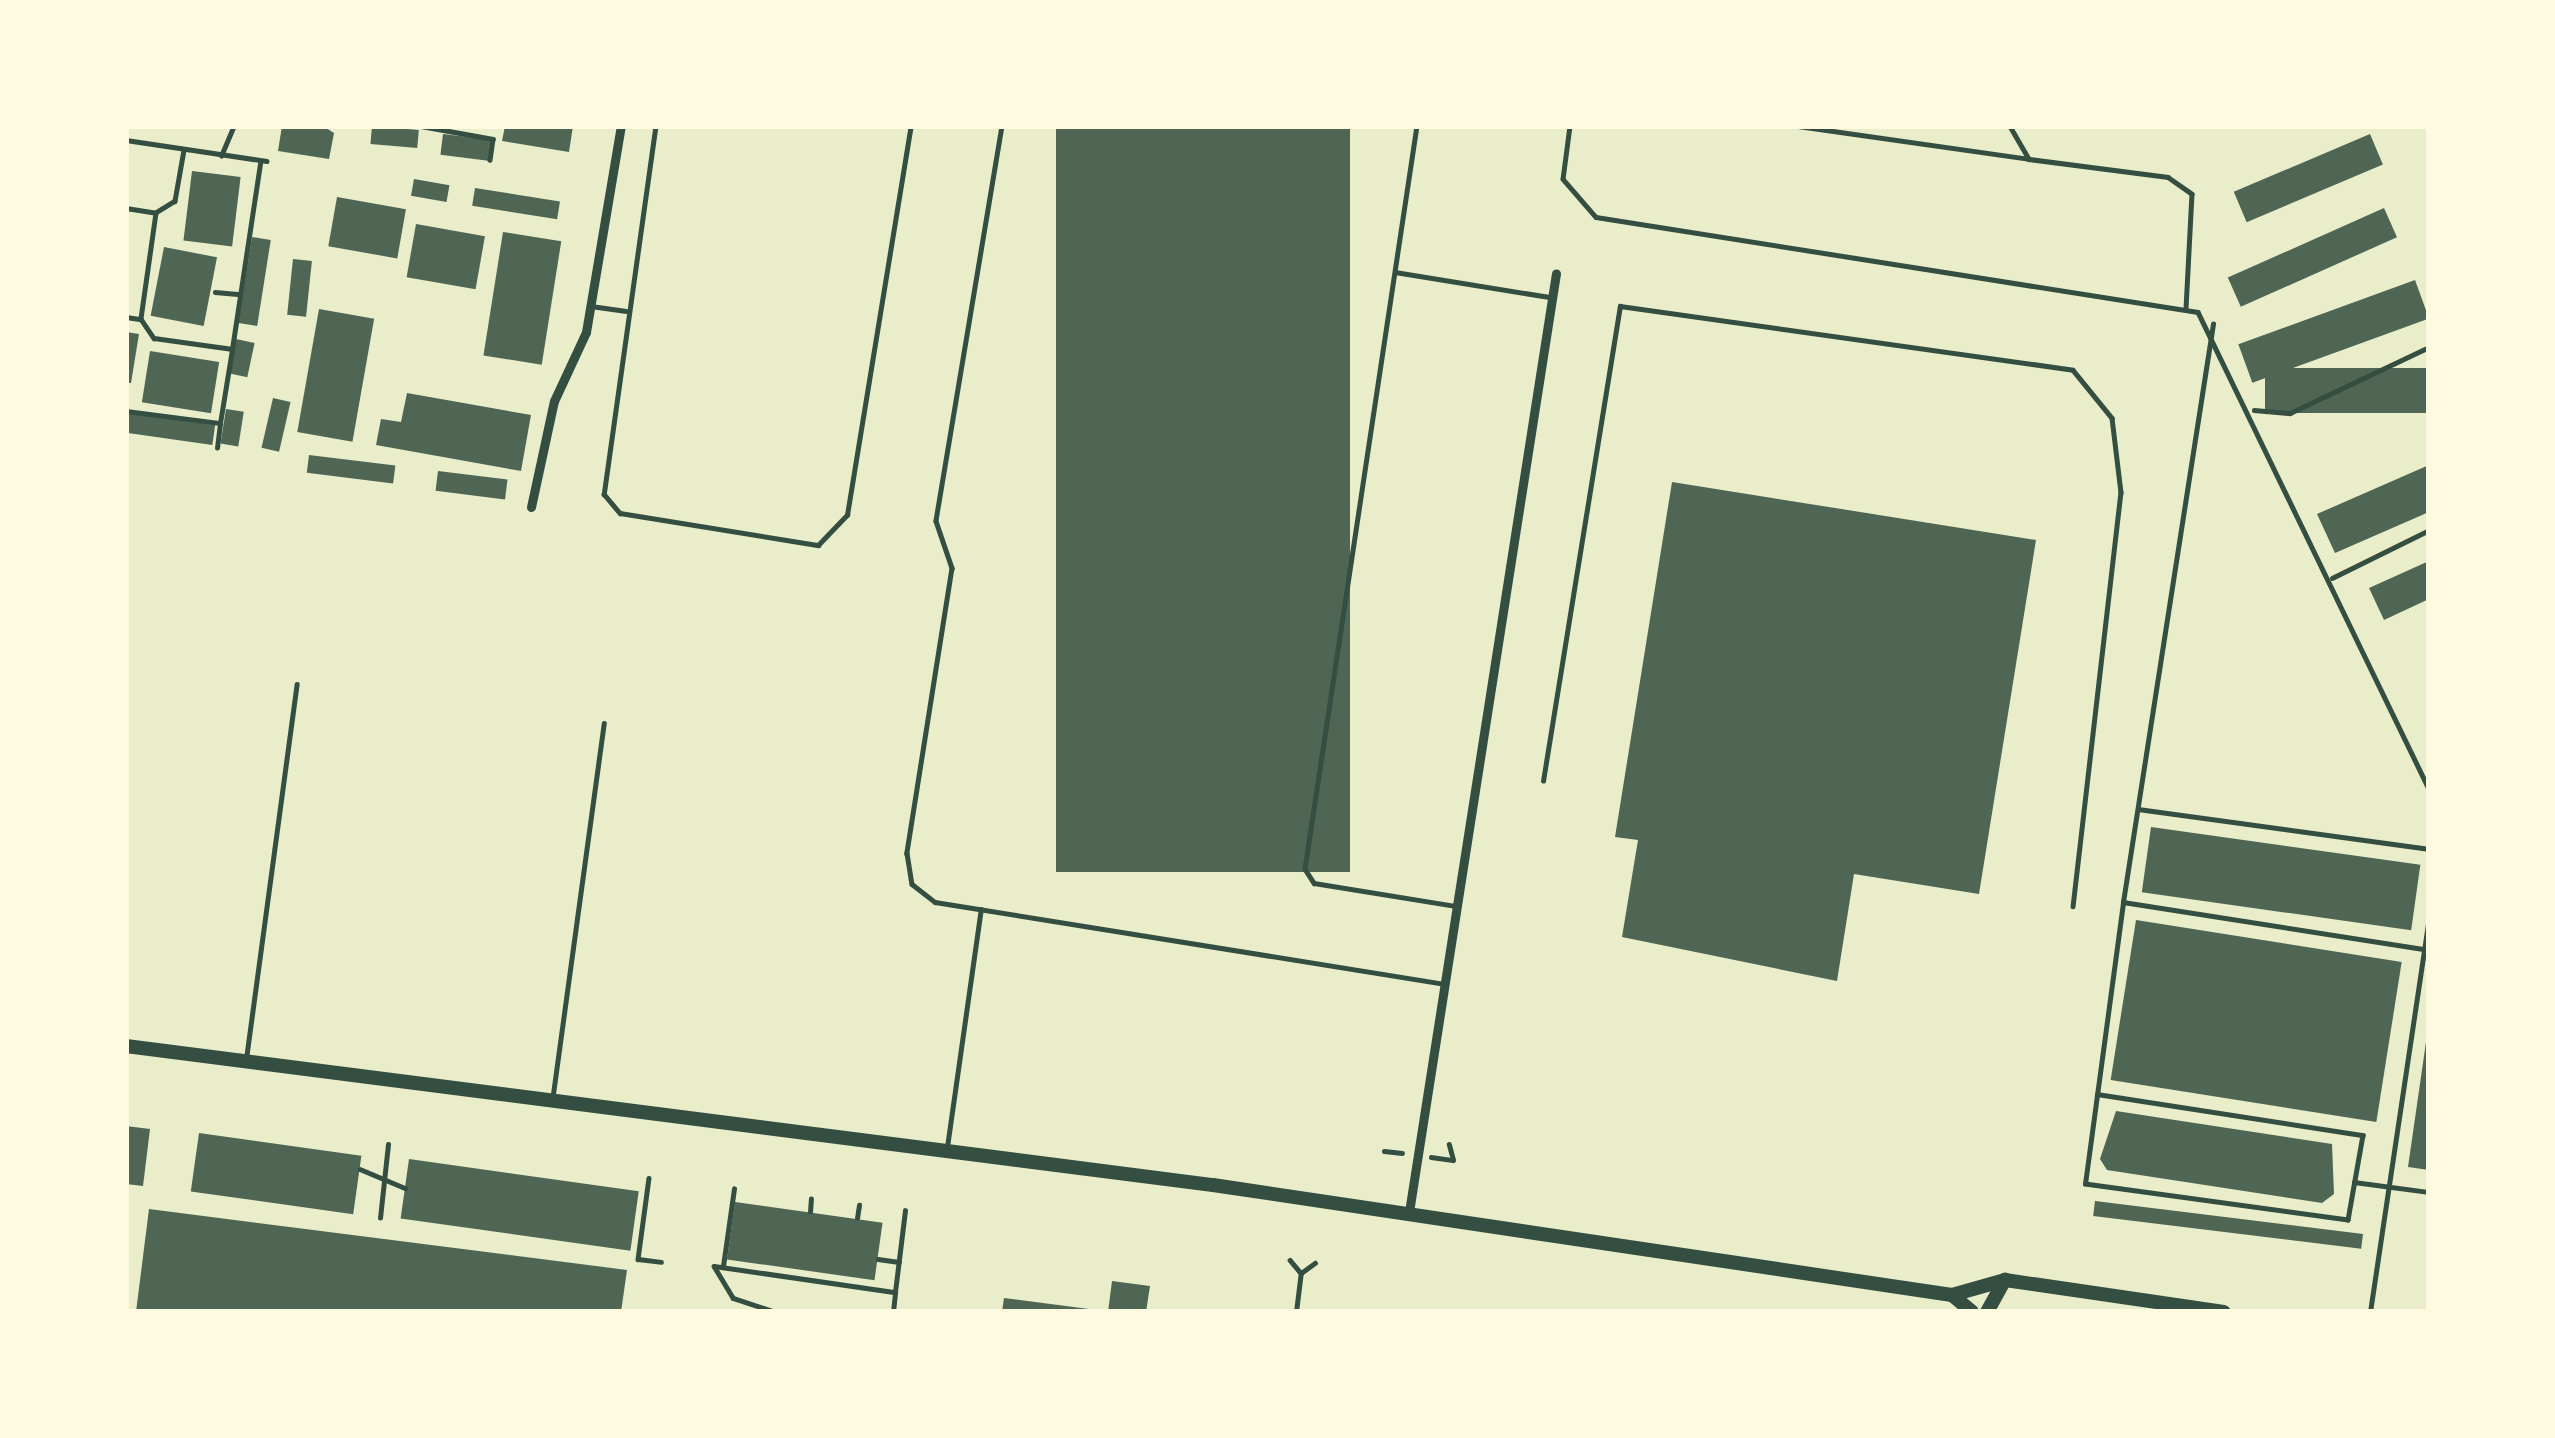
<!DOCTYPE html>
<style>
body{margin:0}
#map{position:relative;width:2555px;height:1438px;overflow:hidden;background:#e9edc9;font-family:Raleway,sans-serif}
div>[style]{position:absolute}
.building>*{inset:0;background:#4f6655;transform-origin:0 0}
.path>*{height:4.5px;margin:-2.25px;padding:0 2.25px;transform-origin:2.25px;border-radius:2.25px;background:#344e41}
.service>*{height:4.5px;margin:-2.25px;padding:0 2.25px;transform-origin:2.25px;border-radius:2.25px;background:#344e41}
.minor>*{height:9px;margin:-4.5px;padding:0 4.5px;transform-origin:4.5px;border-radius:4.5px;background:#344e41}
.secondary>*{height:14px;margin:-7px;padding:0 7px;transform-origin:7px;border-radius:7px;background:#344e41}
span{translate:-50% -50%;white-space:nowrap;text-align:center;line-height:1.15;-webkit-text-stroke:9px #fefae0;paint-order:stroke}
.frame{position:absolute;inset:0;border:129px solid #fefae0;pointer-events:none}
</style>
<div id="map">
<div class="building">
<div style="clip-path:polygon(282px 126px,323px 126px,334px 133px,329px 159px,278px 151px)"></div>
<div style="left:372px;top:126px;width:47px;height:18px;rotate:5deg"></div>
<div style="clip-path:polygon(505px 126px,573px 126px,569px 152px,502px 141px)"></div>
<div style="left:1056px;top:126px;width:294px;height:746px"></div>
<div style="left:443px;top:134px;width:48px;height:21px;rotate:7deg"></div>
<div style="left:2370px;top:134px;width:33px;height:148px;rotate:67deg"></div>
<div style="left:192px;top:171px;width:49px;height:70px;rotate:7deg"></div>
<div style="left:414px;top:179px;width:36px;height:17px;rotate:10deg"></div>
<div style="left:475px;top:188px;width:86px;height:18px;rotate:9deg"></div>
<div style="left:337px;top:197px;width:70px;height:50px;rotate:10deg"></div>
<div style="left:2384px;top:208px;width:32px;height:171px;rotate:66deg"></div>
<div style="left:416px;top:224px;width:70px;height:54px;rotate:10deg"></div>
<div style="left:503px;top:232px;width:59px;height:125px;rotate:9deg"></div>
<div style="left:252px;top:237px;width:19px;height:87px;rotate:9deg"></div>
<div style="left:164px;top:247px;width:54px;height:70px;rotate:11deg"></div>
<div style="left:293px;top:259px;width:19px;height:56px;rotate:6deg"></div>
<div style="left:2415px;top:280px;width:41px;height:188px;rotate:70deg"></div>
<div style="left:319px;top:309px;width:56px;height:125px;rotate:10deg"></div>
<div style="clip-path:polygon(126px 332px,139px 334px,131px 383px,126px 383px)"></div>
<div style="left:236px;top:339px;width:19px;height:35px;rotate:12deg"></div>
<div style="left:150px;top:351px;width:70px;height:52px;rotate:9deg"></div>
<div style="left:2429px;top:368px;width:45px;height:164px;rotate:90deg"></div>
<div style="clip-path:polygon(407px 393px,531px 415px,521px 471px,376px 445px,381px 419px,401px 422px)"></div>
<div style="left:273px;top:398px;width:18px;height:51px;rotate:13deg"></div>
<div style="left:226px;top:409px;width:18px;height:35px;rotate:9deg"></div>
<div style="left:129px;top:413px;width:87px;height:20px;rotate:8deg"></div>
<div style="left:309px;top:455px;width:87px;height:18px;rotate:7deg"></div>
<div style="clip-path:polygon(2429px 465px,2429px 512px,2335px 553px,2317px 514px)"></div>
<div style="left:438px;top:471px;width:70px;height:20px;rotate:7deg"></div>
<div style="clip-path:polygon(1672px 482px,2036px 540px,1979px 894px,1854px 874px,1837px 981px,1622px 937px,1638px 840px,1615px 837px)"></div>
<div style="clip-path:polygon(2429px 561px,2429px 599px,2384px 620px,2369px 588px)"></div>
<div style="left:2151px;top:827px;width:272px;height:66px;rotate:8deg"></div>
<div style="left:2136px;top:920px;width:269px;height:162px;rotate:9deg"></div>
<div style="clip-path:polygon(2426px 1042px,2429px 1043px,2429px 1170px,2408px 1167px)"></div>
<div style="clip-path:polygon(2116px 1111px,2332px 1144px,2334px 1194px,2322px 1203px,2107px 1170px,2100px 1159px)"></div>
<div style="clip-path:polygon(126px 1126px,150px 1129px,143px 1186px,126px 1184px)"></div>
<div style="left:199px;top:1133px;width:164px;height:59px;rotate:8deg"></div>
<div style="left:409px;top:1159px;width:232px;height:60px;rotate:8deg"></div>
<div style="left:2095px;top:1201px;width:270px;height:15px;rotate:7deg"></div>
<div style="left:735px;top:1202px;width:149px;height:58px;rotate:8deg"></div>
<div style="clip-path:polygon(149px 1209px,627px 1270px,621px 1312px,136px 1312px)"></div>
<div style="clip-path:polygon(1112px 1281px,1150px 1286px,1146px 1312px,1108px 1312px)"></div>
<div style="clip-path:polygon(1004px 1298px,1089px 1309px,1089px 1312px,1002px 1312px)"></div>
</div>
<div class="path">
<div style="left:421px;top:126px;width:73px;rotate:10.2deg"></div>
<div style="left:493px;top:139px;width:21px;rotate:98deg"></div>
<div style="left:126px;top:140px;width:142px;rotate:8.5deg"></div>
<div style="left:184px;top:150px;width:52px;rotate:100deg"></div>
<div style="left:175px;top:201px;width:22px;rotate:148deg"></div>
<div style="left:156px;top:213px;width:107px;rotate:98.1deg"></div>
<div style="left:141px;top:319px;width:23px;rotate:56deg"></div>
<div style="left:154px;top:338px;width:79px;rotate:8deg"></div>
<div style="left:232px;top:349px;width:188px;rotate:-81.4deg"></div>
<div style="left:221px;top:156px;width:33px;rotate:-67deg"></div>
<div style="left:126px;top:208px;width:30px;rotate:9deg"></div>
<div style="left:215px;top:292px;width:25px;rotate:5deg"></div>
<div style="left:126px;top:317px;width:15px;rotate:8deg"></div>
<div style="left:126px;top:411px;width:95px;rotate:7.3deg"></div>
<div style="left:220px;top:423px;width:74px;rotate:-80.7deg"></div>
<div style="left:217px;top:448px;width:25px;rotate:-83deg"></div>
<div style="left:1384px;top:1151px;width:18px;rotate:6deg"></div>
<div style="left:1431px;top:1157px;width:22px;rotate:8deg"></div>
<div style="left:1453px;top:1160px;width:16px;rotate:-105deg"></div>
<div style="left:360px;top:1169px;width:49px;rotate:22.9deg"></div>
<div style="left:649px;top:1178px;width:82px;rotate:97.7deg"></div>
<div style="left:638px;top:1259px;width:23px;rotate:7deg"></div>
<div style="left:810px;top:1212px;width:13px;rotate:-86deg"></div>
<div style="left:380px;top:1218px;width:74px;rotate:-83.8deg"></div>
<div style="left:857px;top:1218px;width:13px;rotate:-81deg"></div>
<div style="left:878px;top:1259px;width:21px;rotate:8deg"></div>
<div style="left:1290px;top:1260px;width:17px;rotate:50deg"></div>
<div style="left:714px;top:1266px;width:183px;rotate:8.2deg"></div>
<div style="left:895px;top:1292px;width:82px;rotate:-83deg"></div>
<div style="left:714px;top:1266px;width:37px;rotate:59deg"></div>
<div style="left:733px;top:1298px;width:45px;rotate:18deg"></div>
<div style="left:723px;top:1266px;width:78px;rotate:-81.9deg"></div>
<div style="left:893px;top:1312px;width:20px;rotate:-84deg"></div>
<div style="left:1296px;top:1312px;width:39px;rotate:-83deg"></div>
<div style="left:1301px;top:1273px;width:17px;rotate:-36deg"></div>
</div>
<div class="service">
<div style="left:656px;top:126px;width:372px;rotate:98deg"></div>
<div style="left:604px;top:494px;width:25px;rotate:50deg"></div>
<div style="left:620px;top:513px;width:201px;rotate:9.2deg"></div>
<div style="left:818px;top:545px;width:42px;rotate:-46deg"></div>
<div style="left:847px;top:515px;width:394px;rotate:-80.7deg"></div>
<div style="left:1002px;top:126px;width:400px;rotate:99.5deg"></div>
<div style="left:936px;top:521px;width:50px;rotate:71.2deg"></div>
<div style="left:952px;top:568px;width:289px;rotate:99deg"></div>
<div style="left:907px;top:853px;width:31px;rotate:81deg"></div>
<div style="left:912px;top:884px;width:29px;rotate:38deg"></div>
<div style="left:935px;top:902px;width:517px;rotate:9.13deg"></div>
<div style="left:1417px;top:126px;width:751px;rotate:98.57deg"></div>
<div style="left:1305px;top:869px;width:17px;rotate:57deg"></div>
<div style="left:1314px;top:883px;width:144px;rotate:9.2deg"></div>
<div style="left:1570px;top:126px;width:53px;rotate:97.5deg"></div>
<div style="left:1563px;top:179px;width:50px;rotate:49deg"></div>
<div style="left:1596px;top:217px;width:609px;rotate:8.97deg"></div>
<div style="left:2198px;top:312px;width:530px;rotate:64.16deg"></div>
<div style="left:1798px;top:126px;width:233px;rotate:8.1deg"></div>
<div style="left:2010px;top:126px;width:38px;rotate:60deg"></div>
<div style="left:2029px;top:159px;width:140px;rotate:7.4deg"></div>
<div style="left:2168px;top:177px;width:29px;rotate:35deg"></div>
<div style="left:2192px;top:194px;width:115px;rotate:93deg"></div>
<div style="left:1395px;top:272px;width:156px;rotate:9.2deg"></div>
<div style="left:591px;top:306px;width:35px;rotate:8deg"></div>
<div style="left:2254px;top:410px;width:36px;rotate:5deg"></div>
<div style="left:2290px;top:413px;width:154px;rotate:-25.4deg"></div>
<div style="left:2332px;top:578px;width:108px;rotate:-26.3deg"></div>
<div style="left:1543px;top:781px;width:481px;rotate:-80.8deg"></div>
<div style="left:1620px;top:306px;width:457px;rotate:8deg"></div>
<div style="left:2073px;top:370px;width:62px;rotate:50.9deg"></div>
<div style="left:2112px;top:418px;width:75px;rotate:83.1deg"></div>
<div style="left:2121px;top:492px;width:417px;rotate:96.6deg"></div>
<div style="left:2138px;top:809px;width:294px;rotate:7.8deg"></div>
<div style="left:2123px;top:902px;width:305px;rotate:8.9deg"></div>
<div style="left:246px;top:1059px;width:378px;rotate:-82.3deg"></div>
<div style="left:553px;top:1094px;width:374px;rotate:-82.2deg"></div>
<div style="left:2097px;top:1094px;width:269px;rotate:8.8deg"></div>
<div style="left:2363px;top:1135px;width:86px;rotate:100deg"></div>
<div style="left:2348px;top:1220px;width:265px;rotate:-172.2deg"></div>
<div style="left:2085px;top:1184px;width:285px;rotate:-82.3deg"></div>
<div style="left:2123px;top:902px;width:585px;rotate:-81.15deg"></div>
<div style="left:947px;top:1147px;width:240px;rotate:-81.9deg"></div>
<div style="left:2354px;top:1182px;width:76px;rotate:7.6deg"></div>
<div style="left:2370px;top:1312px;width:399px;rotate:-81.5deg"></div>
</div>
<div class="minor">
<div style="left:531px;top:507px;width:108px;rotate:-77.8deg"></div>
<div style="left:554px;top:401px;width:76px;rotate:-65.1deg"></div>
<div style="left:586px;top:332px;width:209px;rotate:-80.4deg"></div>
<div style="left:1409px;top:1212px;width:950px;rotate:-81.1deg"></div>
</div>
<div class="secondary">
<div style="left:126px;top:1046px;width:1096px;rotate:7.29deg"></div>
<div style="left:1213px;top:1185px;width:747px;rotate:8.47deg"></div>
<div style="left:1952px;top:1295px;width:55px;rotate:-15.8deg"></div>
<div style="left:2005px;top:1280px;width:221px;rotate:8.3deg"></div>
<div style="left:1952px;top:1295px;width:26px;rotate:40deg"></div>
<div style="left:1987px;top:1312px;width:37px;rotate:-61deg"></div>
</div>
<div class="frame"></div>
</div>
